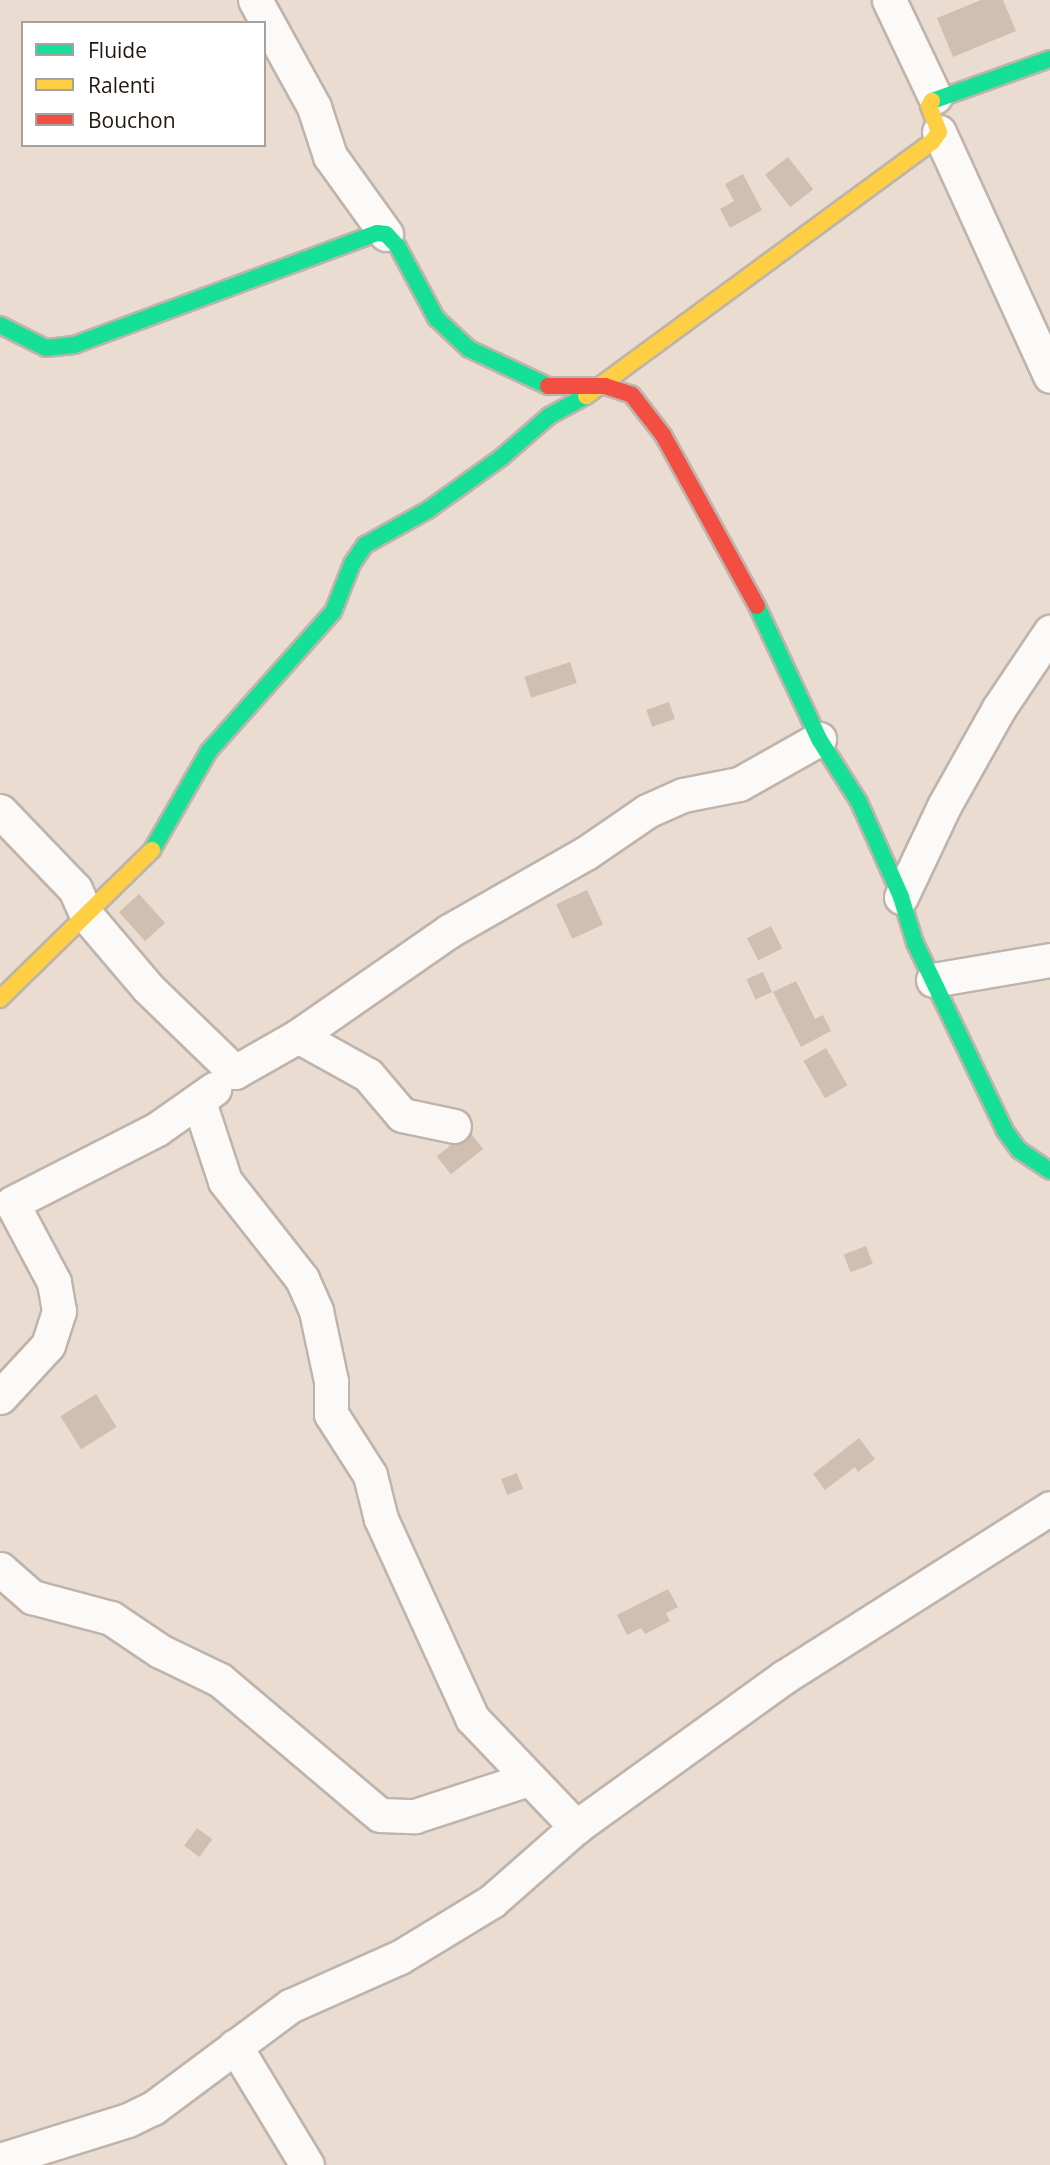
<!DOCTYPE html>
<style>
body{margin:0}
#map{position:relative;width:1050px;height:2165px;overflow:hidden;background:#eadcd0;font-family:"Open Sans",sans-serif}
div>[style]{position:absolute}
.building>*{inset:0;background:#d0bfb0;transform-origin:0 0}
.roads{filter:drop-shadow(2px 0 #bfb4ab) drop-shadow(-2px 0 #bfb4ab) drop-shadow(0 2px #bfb4ab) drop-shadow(0 -2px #bfb4ab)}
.street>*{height:33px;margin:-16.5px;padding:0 16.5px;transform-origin:16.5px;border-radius:16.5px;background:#fcfaf8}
.fast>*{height:16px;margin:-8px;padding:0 8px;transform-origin:8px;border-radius:8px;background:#16e098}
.slow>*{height:16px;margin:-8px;padding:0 8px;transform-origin:8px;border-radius:8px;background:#ffcf43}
.jam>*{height:16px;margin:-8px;padding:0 8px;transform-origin:8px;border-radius:8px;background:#f24e42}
span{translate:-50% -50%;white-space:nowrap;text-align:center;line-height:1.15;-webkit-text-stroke:5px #fff;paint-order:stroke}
.legend{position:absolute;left:21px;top:21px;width:245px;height:126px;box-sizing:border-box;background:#fff;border:2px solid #a6a39f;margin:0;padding:9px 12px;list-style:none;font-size:21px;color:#211810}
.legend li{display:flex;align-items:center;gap:14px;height:35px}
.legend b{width:35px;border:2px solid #a6a39f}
</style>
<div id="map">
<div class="building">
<div style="clip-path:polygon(981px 0,1003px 0,1016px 31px,953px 57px,937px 18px)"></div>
<div style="left:788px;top:157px;width:41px;height:29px;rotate:52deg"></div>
<div style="clip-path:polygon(743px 174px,762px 210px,730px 228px,720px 209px,734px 201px,725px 184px)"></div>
<div style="left:570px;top:662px;width:22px;height:48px;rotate:72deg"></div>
<div style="left:669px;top:702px;width:18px;height:24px;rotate:71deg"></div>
<div style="left:587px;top:890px;width:38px;height:34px;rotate:65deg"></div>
<div style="left:139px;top:894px;width:39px;height:27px;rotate:48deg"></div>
<div style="left:771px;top:926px;width:25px;height:27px;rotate:63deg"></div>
<div style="left:763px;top:972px;width:22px;height:18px;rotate:66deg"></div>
<div style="clip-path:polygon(796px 981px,815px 1019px,823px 1015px,831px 1031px,801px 1047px,773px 992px)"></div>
<div style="left:826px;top:1048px;width:43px;height:26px;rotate:60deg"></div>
<div style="left:469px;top:1131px;width:23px;height:41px;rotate:52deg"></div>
<div style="left:866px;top:1246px;width:19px;height:24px;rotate:69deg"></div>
<div style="left:96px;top:1394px;width:39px;height:42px;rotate:58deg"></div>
<div style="clip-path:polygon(859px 1438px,875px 1459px,858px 1472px,855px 1467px,825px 1490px,813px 1474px)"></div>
<div style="left:517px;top:1473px;width:17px;height:17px;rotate:69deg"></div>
<div style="clip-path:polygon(668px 1589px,678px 1607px,666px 1613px,670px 1621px,645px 1634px,641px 1628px,627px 1635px,617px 1615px)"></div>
<div style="left:197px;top:1828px;width:19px;height:22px;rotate:36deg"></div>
</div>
<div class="roads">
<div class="street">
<div style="left:255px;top:0;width:122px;rotate:61.1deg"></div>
<div style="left:314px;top:107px;width:52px;rotate:71.9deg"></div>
<div style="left:330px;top:156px;width:96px;rotate:54.3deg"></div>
<div style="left:889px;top:0;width:107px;rotate:64.6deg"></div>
<div style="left:939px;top:132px;width:268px;rotate:65.5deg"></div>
<div style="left:0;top:811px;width:108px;rotate:46.1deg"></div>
<div style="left:75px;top:889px;width:30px;rotate:66deg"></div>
<div style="left:87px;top:916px;width:94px;rotate:49.7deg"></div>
<div style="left:148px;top:988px;width:121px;rotate:44deg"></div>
<div style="left:235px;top:1072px;width:73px;rotate:-29.7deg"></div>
<div style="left:298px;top:1036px;width:184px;rotate:-34.8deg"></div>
<div style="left:449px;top:931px;width:158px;rotate:-29.7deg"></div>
<div style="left:586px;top:853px;width:74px;rotate:-34.5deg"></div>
<div style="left:647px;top:811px;width:39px;rotate:-24deg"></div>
<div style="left:683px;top:795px;width:57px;rotate:-11.1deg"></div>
<div style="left:739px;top:784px;width:92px;rotate:-29.4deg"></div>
<div style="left:901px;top:897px;width:101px;rotate:-64.7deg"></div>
<div style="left:944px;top:806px;width:112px;rotate:-60.7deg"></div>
<div style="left:999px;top:708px;width:92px;rotate:-56.1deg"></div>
<div style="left:933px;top:980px;width:119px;rotate:-9.7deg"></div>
<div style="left:298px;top:1036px;width:80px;rotate:29.1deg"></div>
<div style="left:368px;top:1075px;width:52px;rotate:49.6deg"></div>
<div style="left:402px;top:1115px;width:53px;rotate:11.9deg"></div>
<div style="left:199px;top:1102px;width:83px;rotate:71.8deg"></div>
<div style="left:225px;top:1181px;width:125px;rotate:51.8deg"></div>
<div style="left:302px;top:1279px;width:35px;rotate:66deg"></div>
<div style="left:316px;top:1311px;width:72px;rotate:77.9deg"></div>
<div style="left:331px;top:1381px;width:33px;rotate:90deg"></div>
<div style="left:331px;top:1414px;width:72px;rotate:57.4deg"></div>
<div style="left:370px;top:1475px;width:45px;rotate:76deg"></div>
<div style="left:381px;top:1519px;width:219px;rotate:65.4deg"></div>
<div style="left:472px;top:1718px;width:151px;rotate:46.3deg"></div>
<div style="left:0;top:1397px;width:71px;rotate:-47.3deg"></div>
<div style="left:48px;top:1345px;width:36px;rotate:-72deg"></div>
<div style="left:59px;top:1311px;width:29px;rotate:-100deg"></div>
<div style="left:54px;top:1282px;width:89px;rotate:-118deg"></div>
<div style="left:12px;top:1203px;width:163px;rotate:-27deg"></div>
<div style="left:157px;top:1129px;width:70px;rotate:-35.1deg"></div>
<div style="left:0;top:1569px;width:43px;rotate:41.2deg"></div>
<div style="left:32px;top:1597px;width:82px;rotate:14.9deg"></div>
<div style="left:111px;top:1618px;width:59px;rotate:34deg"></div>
<div style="left:160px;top:1651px;width:67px;rotate:25.8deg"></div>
<div style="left:220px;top:1680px;width:209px;rotate:40.2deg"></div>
<div style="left:380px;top:1815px;width:35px;rotate:2deg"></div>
<div style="left:415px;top:1816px;width:119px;rotate:-18.1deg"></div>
<div style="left:235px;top:2046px;width:139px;rotate:58.8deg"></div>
<div style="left:0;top:2160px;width:134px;rotate:-17.4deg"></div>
<div style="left:128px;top:2120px;width:28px;rotate:-26deg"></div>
<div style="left:153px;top:2108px;width:171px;rotate:-36.7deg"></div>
<div style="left:290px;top:2006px;width:120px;rotate:-24deg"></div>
<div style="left:400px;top:1957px;width:108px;rotate:-31.3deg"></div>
<div style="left:492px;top:1901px;width:112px;rotate:-41.4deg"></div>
<div style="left:576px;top:1827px;width:256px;rotate:-35.8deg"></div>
<div style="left:784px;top:1677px;width:315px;rotate:-32.4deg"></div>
</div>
<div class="fast">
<div style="left:932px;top:101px;width:125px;rotate:-19.6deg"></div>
<div style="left:0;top:325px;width:51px;rotate:26.6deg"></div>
<div style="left:46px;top:348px;width:28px;rotate:-6deg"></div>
<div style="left:74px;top:345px;width:323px;rotate:-20.3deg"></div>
<div style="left:377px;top:233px;width:9px;rotate:6deg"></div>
<div style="left:386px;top:234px;width:18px;rotate:47deg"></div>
<div style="left:398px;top:247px;width:81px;rotate:61.8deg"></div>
<div style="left:436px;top:318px;width:45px;rotate:43.2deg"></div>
<div style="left:469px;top:349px;width:87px;rotate:25.1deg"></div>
<div style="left:757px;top:606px;width:147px;rotate:65deg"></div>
<div style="left:819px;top:739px;width:75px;rotate:57.6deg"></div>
<div style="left:859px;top:802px;width:104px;rotate:66.1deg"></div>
<div style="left:901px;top:897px;width:48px;rotate:73.1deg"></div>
<div style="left:915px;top:943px;width:208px;rotate:64.4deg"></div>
<div style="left:1005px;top:1131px;width:24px;rotate:54deg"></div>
<div style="left:1019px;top:1150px;width:37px;rotate:34deg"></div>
<div style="left:152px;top:850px;width:114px;rotate:-60.1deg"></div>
<div style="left:209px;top:751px;width:186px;rotate:-48.3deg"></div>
<div style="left:333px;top:612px;width:52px;rotate:-68.4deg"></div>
<div style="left:352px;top:564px;width:23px;rotate:-56deg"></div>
<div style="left:365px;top:545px;width:72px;rotate:-29.1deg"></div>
<div style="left:428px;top:510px;width:91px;rotate:-35.6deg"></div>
<div style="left:502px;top:457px;width:62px;rotate:-41.1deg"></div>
<div style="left:549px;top:416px;width:42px;rotate:-28.4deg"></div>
</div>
<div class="slow">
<div style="left:586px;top:396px;width:429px;rotate:-36.3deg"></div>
<div style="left:932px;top:142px;width:12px;rotate:-55deg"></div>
<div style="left:939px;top:132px;width:28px;rotate:-111deg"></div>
<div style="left:929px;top:106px;width:6px;rotate:-59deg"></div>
<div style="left:0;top:999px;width:213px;rotate:-44.4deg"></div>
</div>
<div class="jam">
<div style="left:548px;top:386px;width:57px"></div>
<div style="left:605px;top:386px;width:28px;rotate:18deg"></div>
<div style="left:632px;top:395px;width:51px;rotate:52.2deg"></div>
<div style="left:663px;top:435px;width:195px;rotate:61.2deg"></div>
</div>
</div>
<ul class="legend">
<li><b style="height:9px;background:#16e098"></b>Fluide</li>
<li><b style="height:9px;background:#ffcf43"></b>Ralenti</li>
<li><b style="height:9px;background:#f24e42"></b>Bouchon</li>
</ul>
</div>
